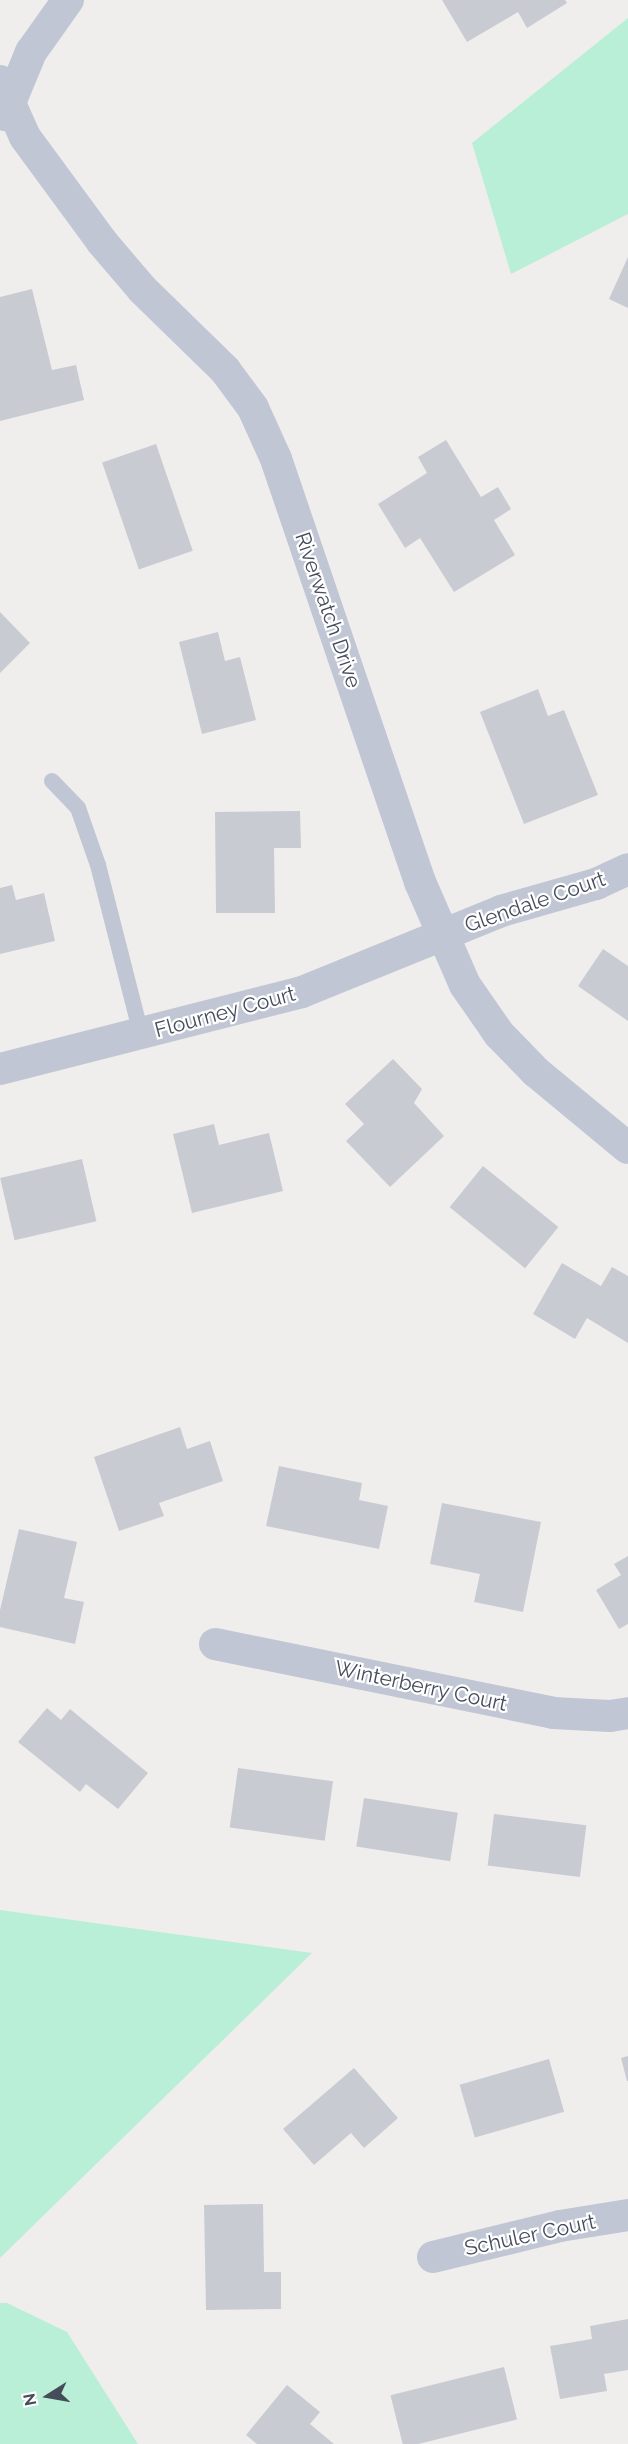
<!DOCTYPE html>
<style>
body{margin:0}
#map{position:relative;width:628px;height:2444px;overflow:hidden;background:#f0eded;font-family:Raleway,sans-serif}
div>[style]{position:absolute}
.green>*{inset:0;background:#b9efd7}
.building>*{inset:0;background:#c9cbd3;transform-origin:0 0}
.lane>*{height:16px;margin:-8px;padding:0 8px;transform-origin:8px;border-radius:8px;background:#c0c6d3}
.street>*{height:32px;margin:-16px;padding:0 16px;transform-origin:16px;border-radius:16px;background:#c0c6d3}
span{translate:-50% -50%;white-space:nowrap;text-align:center;line-height:1.15;-webkit-text-stroke:4.5px #fff;paint-order:stroke}
.street-label{font-size:21px;color:#454d5b}
.north{position:absolute;left:18px;top:2366px;width:60px;height:60px;-webkit-text-stroke:4px #fff;paint-order:stroke;rotate:259deg;font-size:16px;font-weight:700;line-height:24px;text-align:center;color:#454d5b}
.north::after{content:'';display:block;margin:auto;width:21px;height:27px;background:#454d5b;clip-path:polygon(50% 0,100% 100%,50% 72%,0 100%)}
</style>
<div id="map">
<div class="green">
<div style="clip-path:polygon(628px 18px,628px 214px,511px 274px,472px 143px)"></div>
<div style="clip-path:polygon(0 1910px,312px 1953px,0 2258px)"></div>
<div style="clip-path:polygon(0 2303px,7px 2303px,67px 2332px,138px 2444px,0 2444px)"></div>
</div>
<div class="building">
<div style="clip-path:polygon(442px 0,565px 0,567px 3px,527px 28px,518px 12px,467px 42px)"></div>
<div style="clip-path:polygon(628px 257px,628px 308px,609px 299px)"></div>
<div style="clip-path:polygon(32px 289px,52px 370px,76px 365px,84px 400px,0 421px,0 297px)"></div>
<div style="clip-path:polygon(446px 440px,481px 497px,498px 487px,511px 509px,494px 520px,515px 555px,454px 592px,420px 538px,405px 548px,378px 504px,427px 473px,418px 457px)"></div>
<div style="left:156px;top:444px;width:113px;height:57px;rotate:71deg"></div>
<div style="clip-path:polygon(0 612px,30px 643px,0 673px)"></div>
<div style="clip-path:polygon(218px 632px,225px 661px,240px 657px,256px 720px,202px 734px,179px 642px)"></div>
<div style="clip-path:polygon(538px 689px,548px 716px,564px 710px,598px 795px,524px 824px,480px 712px)"></div>
<div style="clip-path:polygon(300px 811px,301px 848px,274px 848px,275px 913px,216px 913px,215px 812px)"></div>
<div style="clip-path:polygon(12px 885px,16px 900px,44px 893px,55px 941px,0 954px,0 888px)"></div>
<div style="clip-path:polygon(603px 949px,628px 966px,628px 1021px,578px 986px)"></div>
<div style="clip-path:polygon(393px 1059px,422px 1089px,414px 1103px,444px 1136px,390px 1187px,346px 1141px,364px 1124px,345px 1104px)"></div>
<div style="clip-path:polygon(214px 1124px,219px 1145px,269px 1133px,283px 1191px,192px 1213px,173px 1134px)"></div>
<div style="left:82px;top:1159px;width:64px;height:84px;rotate:77deg"></div>
<div style="left:483px;top:1166px;width:97px;height:53px;rotate:39deg"></div>
<div style="clip-path:polygon(562px 1263px,601px 1286px,612px 1267px,628px 1276px,628px 1343px,587px 1318px,575px 1339px,533px 1314px)"></div>
<div style="clip-path:polygon(180px 1427px,187px 1449px,210px 1441px,223px 1481px,159px 1503px,164px 1516px,119px 1531px,94px 1457px)"></div>
<div style="clip-path:polygon(279px 1466px,362px 1483px,359px 1500px,388px 1506px,379px 1549px,266px 1526px)"></div>
<div style="clip-path:polygon(442px 1503px,541px 1522px,523px 1612px,474px 1602px,480px 1574px,430px 1564px)"></div>
<div style="clip-path:polygon(19px 1529px,77px 1542px,64px 1598px,84px 1602px,75px 1644px,0 1627px,0 1610px)"></div>
<div style="clip-path:polygon(628px 1556px,628px 1624px,619px 1629px,596px 1590px,621px 1575px,614px 1564px)"></div>
<div style="clip-path:polygon(47px 1708px,61px 1720px,70px 1709px,148px 1773px,118px 1809px,86px 1784px,80px 1792px,18px 1742px)"></div>
<div style="left:238px;top:1768px;width:96px;height:60px;rotate:8deg"></div>
<div style="left:364px;top:1798px;width:95px;height:49px;rotate:9deg"></div>
<div style="left:494px;top:1814px;width:93px;height:52px;rotate:7deg"></div>
<div style="clip-path:polygon(628px 2056px,628px 2081px,627px 2081px,621px 2058px)"></div>
<div style="left:549px;top:2059px;width:55px;height:93px;rotate:74deg"></div>
<div style="clip-path:polygon(354px 2068px,398px 2118px,364px 2148px,351px 2133px,314px 2165px,283px 2129px)"></div>
<div style="clip-path:polygon(263px 2204px,264px 2272px,281px 2272px,281px 2309px,206px 2310px,204px 2205px)"></div>
<div style="clip-path:polygon(628px 2319px,628px 2370px,604px 2374px,607px 2391px,560px 2399px,550px 2346px,592px 2339px,590px 2326px)"></div>
<div style="left:504px;top:2367px;width:54px;height:117px;rotate:76deg"></div>
<div style="clip-path:polygon(287px 2385px,320px 2412px,310px 2424px,334px 2444px,257px 2444px,246px 2435px)"></div>
</div>
<div class="lane">
<div style="left:52px;top:781px;width:37px;rotate:46deg"></div>
<div style="left:78px;top:808px;width:60px;rotate:70.7deg"></div>
<div style="left:98px;top:865px;width:174px;rotate:75.7deg"></div>
</div>
<div class="street">
<div style="left:0;top:81px;width:61px;rotate:65.9deg"></div>
<div style="left:25px;top:137px;width:130px;rotate:53.7deg"></div>
<div style="left:102px;top:242px;width:63px;rotate:49.5deg"></div>
<div style="left:143px;top:290px;width:115px;rotate:44.3deg"></div>
<div style="left:225px;top:370px;width:47px;rotate:53.6deg"></div>
<div style="left:253px;top:408px;width:56px;rotate:65.7deg"></div>
<div style="left:276px;top:459px;width:447px;rotate:71.2deg"></div>
<div style="left:420px;top:882px;width:112px;rotate:66.4deg"></div>
<div style="left:465px;top:985px;width:60px;rotate:55.2deg"></div>
<div style="left:499px;top:1034px;width:53px;rotate:45.8deg"></div>
<div style="left:536px;top:1072px;width:119px;rotate:39.6deg"></div>
<div style="left:5px;top:115px;width:68px;rotate:-67.6deg"></div>
<div style="left:31px;top:52px;width:64px;rotate:-54.6deg"></div>
<div style="left:0;top:1069px;width:312px;rotate:-14.3deg"></div>
<div style="left:302px;top:992px;width:215px;rotate:-22.1deg"></div>
<div style="left:501px;top:911px;width:99px;rotate:-15.9deg"></div>
<div style="left:596px;top:884px;width:35px;rotate:-25deg"></div>
<div style="left:215px;top:1644px;width:345px;rotate:11.5deg"></div>
<div style="left:553px;top:1713px;width:57px;rotate:3deg"></div>
<div style="left:610px;top:1716px;width:18px;rotate:-9deg"></div>
<div style="left:433px;top:2257px;width:131px;rotate:-13.7deg"></div>
<div style="left:560px;top:2226px;width:69px;rotate:-9.2deg"></div>
</div>
<div class="street-label">
<span style="left:328px;top:610px;rotate:71deg">Riverwatch Drive</span>
<span style="left:535px;top:902px;rotate:-19deg">Glendale Court</span>
<span style="left:225px;top:1012px;rotate:-15deg">Flourney Court</span>
<span style="left:421px;top:1686px;rotate:12deg">Winterberry Court</span>
<span style="left:530px;top:2235px;rotate:-12deg">Schuler Court</span>
</div>
<div class="north">N</div>
</div>
